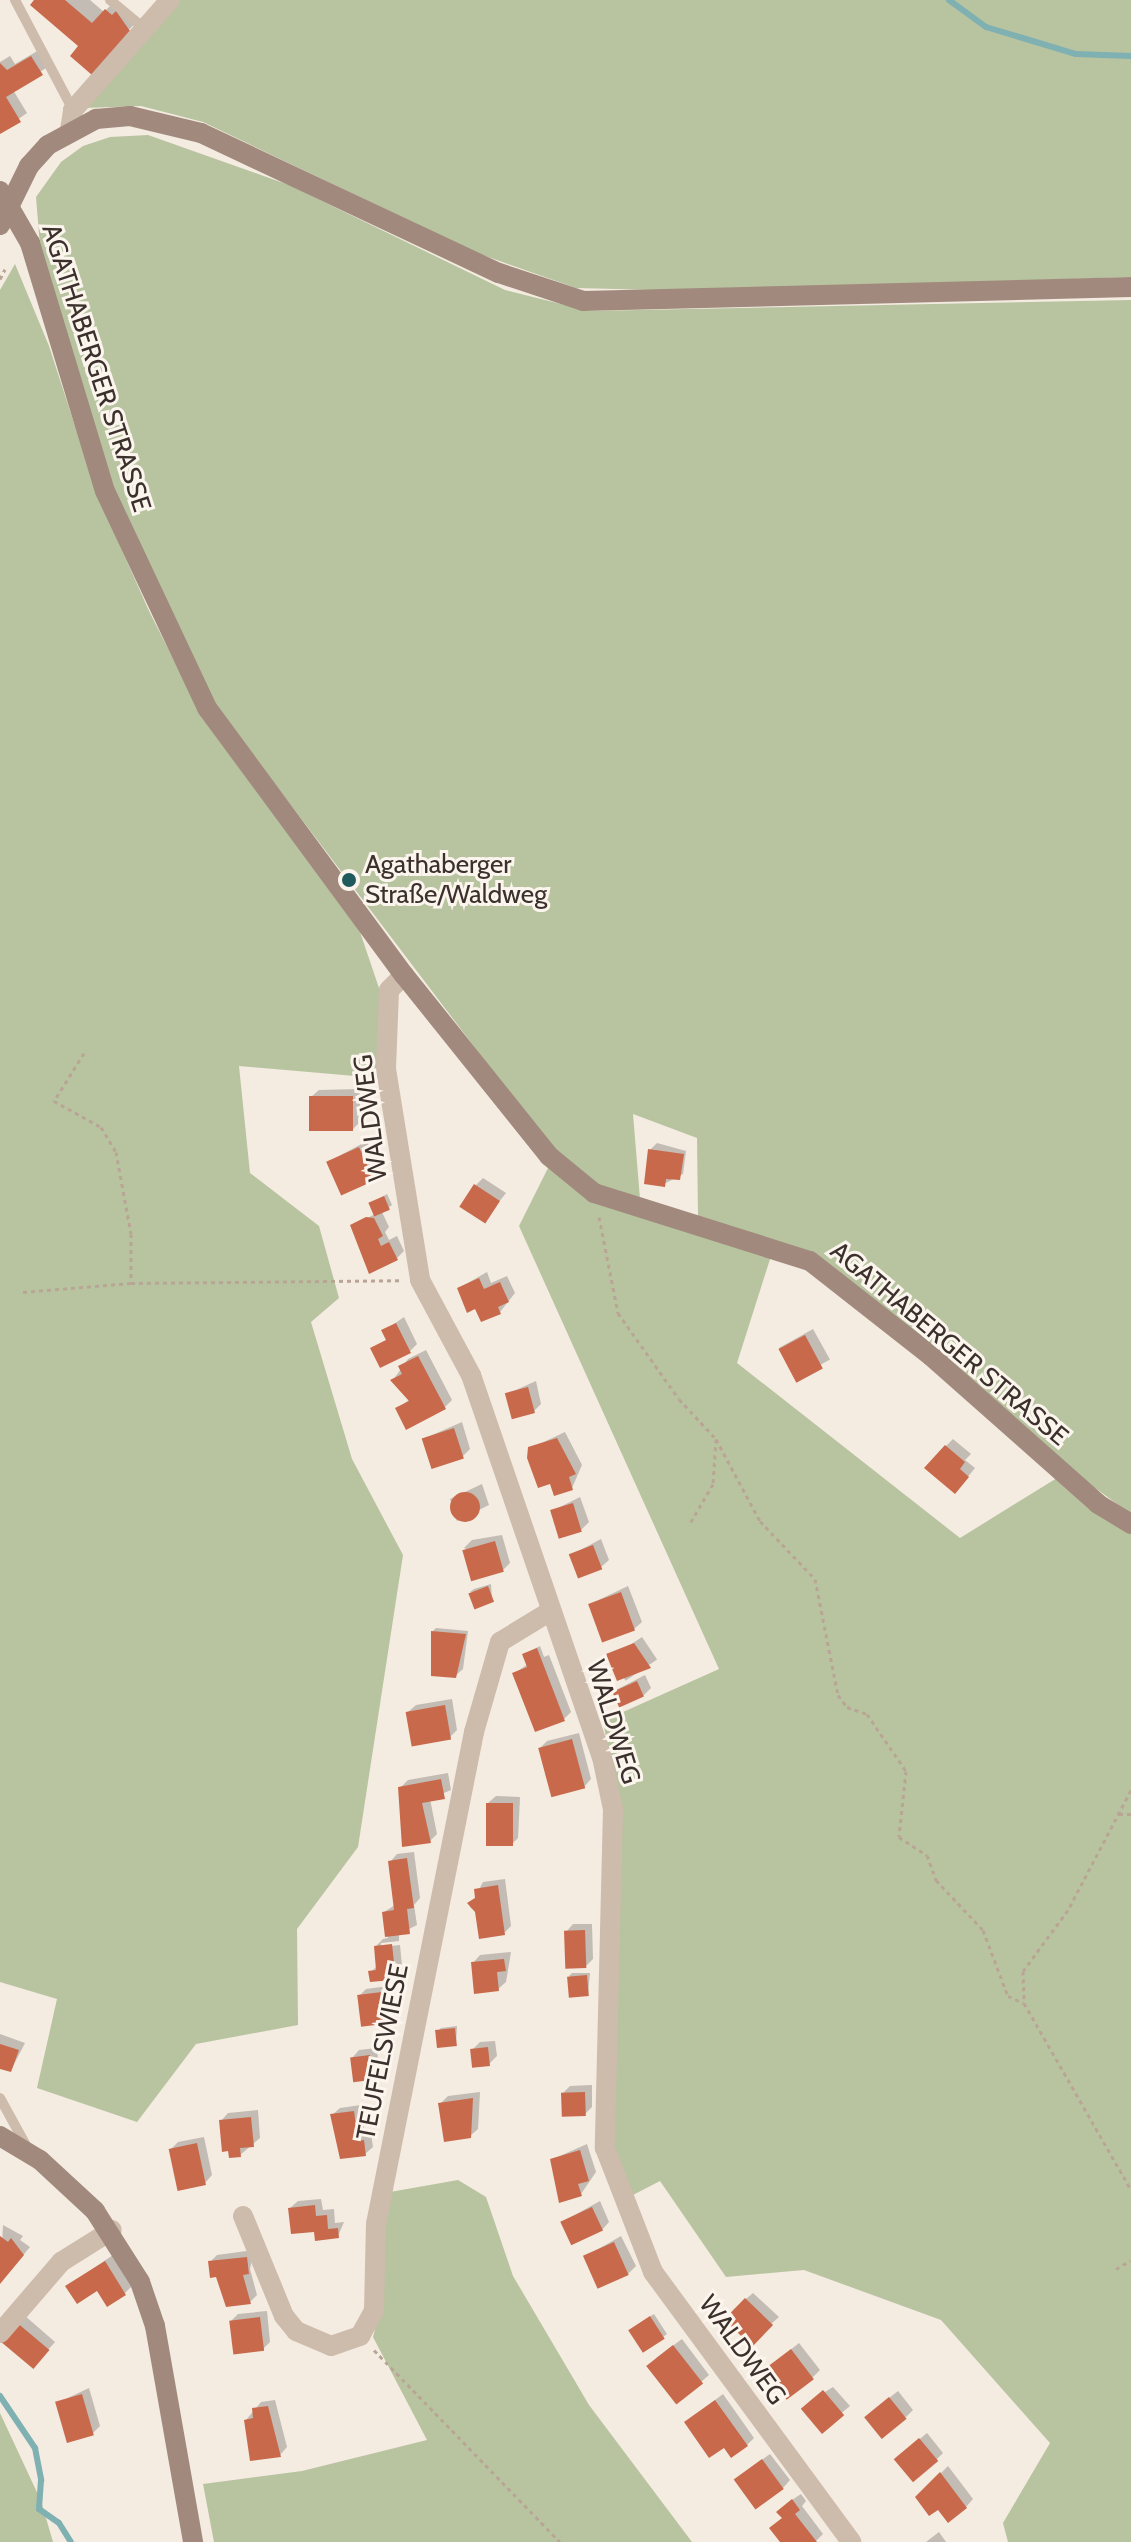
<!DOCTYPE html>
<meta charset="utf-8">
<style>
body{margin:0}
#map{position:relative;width:1131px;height:2542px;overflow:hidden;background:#f4ebe1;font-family:Cabin,sans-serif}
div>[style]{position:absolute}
.green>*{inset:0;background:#b8c4a0}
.shadow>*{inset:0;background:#0003;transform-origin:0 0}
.stream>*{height:6px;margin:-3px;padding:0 3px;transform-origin:3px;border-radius:3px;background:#7fb0b2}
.building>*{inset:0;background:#c8694b;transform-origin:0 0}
.round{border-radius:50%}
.path>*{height:3px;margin-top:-1.5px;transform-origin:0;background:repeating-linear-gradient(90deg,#b9a596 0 4px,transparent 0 8px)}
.lane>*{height:10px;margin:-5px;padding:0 5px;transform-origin:5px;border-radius:5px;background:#cdbbac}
.street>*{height:20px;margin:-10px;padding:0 10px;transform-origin:10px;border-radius:10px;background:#cdbbac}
.secondary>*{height:20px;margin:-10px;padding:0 10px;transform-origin:10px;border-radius:10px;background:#a18a7d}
.dots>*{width:22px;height:22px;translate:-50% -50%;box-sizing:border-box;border:4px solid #fbf5ee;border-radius:50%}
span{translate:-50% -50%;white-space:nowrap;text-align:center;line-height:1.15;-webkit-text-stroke:6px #fbf5ee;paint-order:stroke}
.street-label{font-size:26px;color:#3b302b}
.poi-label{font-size:26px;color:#3b302b}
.left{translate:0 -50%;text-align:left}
</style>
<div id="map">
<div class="green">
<div style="clip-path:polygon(180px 0,1131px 0,1131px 277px,695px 291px,576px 288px,477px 253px,203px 122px,141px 106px,84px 108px)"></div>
<div style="clip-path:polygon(148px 135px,289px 185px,505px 290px,589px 311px,1131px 300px,1131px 1514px,1069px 1469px,815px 1253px,698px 1216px,697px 1138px,633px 1114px,640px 1199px,600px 1187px,551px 1148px,215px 705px,113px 490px,40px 246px,36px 197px,61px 162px,83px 146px,110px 137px)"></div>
<div style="clip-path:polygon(15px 264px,49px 346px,97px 494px,149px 611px,200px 712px,358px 926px,380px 991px,378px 1078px,239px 1066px,250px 1173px,319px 1226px,339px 1298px,311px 1322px,352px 1459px,403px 1555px,358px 1847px,297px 1929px,298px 2025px,196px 2044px,137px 2122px,37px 2088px,57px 1999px,0 1982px,0 290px)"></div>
<div style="clip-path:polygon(549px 1166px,594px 1203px,771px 1256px,737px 1363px,960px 1538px,1057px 1478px,1131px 1531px,1131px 2542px,1008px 2542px,1003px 2523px,1050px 2443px,941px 2320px,804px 2270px,726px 2277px,660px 2181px,629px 2197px,614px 2145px,622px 1827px,603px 1721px,719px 1669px,519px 1226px)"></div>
<div style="clip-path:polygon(458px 2180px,486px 2197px,513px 2276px,589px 2405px,692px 2542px,214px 2542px,203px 2484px,302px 2471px,427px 2440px,373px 2337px,384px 2296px,384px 2227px,390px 2192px)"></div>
<div style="clip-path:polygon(0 2413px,41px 2501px,53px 2542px,0 2542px)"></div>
</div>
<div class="shadow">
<div style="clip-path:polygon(37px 0,90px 0,104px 12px,113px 3px,136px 22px,127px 32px,81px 46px)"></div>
<div style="clip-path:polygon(39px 50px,49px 66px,13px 90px,27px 113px,0 132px,0 62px,10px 56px,15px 64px)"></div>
<div style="clip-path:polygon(360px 1089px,360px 1122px,353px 1129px,311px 1097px,319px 1090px)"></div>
<div style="clip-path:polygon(367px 1141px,380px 1172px,373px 1179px,328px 1162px)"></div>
<div style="clip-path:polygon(657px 1143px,686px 1151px,683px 1174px,664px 1184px,650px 1150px)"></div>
<div style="clip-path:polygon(483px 1178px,506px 1193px,484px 1221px,476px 1185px)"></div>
<div style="clip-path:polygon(387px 1194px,392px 1205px,382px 1212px,389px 1227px,385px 1232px,389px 1240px,397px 1236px,404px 1251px,397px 1258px,352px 1226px,377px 1213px,372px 1203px)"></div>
<div style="clip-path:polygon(487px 1272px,491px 1283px,507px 1276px,515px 1293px,500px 1312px,476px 1307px,459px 1288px)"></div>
<div style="clip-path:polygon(404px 1317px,417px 1344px,410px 1351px,372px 1349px,396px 1338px,384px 1331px)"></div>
<div style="left:813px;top:1329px;width:35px;height:39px;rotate:61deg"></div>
<div style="clip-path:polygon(426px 1350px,452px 1400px,445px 1407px,397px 1409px,410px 1399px,393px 1380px,408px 1359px)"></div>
<div style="clip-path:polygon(536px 1381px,541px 1404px,534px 1411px,507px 1394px)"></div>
<div style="clip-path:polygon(462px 1422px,470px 1449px,463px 1456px,423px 1439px)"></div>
<div style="clip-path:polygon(565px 1432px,582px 1465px,572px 1488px,531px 1448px)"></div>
<div style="clip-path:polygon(953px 1439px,971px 1454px,965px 1460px,975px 1468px,962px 1484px,946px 1446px)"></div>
<div style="clip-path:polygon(482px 1484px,489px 1505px,457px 1521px,450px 1499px)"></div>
<div style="clip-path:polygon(580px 1497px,589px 1522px,581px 1530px,552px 1511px)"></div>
<div style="clip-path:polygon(502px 1535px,510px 1563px,503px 1570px,464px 1548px,472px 1540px)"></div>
<div style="clip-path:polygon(601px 1539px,609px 1560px,601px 1567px,571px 1555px)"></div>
<div style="clip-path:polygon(491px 1584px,492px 1600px,470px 1592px,474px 1589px)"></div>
<div style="clip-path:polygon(628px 1586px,642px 1622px,634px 1629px,590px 1604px)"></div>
<div style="clip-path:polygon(436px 1628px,468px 1631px,463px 1669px,455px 1676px,433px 1631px)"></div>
<div style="left:642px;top:1637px;width:27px;height:38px;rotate:56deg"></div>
<div style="clip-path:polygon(540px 1646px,544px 1657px,549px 1655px,571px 1712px,564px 1719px,515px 1673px,528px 1664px,524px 1654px)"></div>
<div style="clip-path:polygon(645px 1675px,651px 1688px,643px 1696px,614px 1691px)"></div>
<div style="clip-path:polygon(452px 1699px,457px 1730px,450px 1737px,408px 1712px,416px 1705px)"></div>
<div style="clip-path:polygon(579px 1733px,591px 1779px,584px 1787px,540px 1748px,547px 1741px)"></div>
<div style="clip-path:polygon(448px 1773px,451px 1790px,430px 1799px,437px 1834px,430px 1841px,400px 1788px,408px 1780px)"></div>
<div style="clip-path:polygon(496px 1796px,520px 1797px,518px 1838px,511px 1845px,488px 1803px)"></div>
<div style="clip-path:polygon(414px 1852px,420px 1898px,414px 1905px,417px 1925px,399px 1934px,399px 1941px,381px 1943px,381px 1947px,400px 1945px,402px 1966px,409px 1969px,402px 1977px,371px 1972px,378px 1965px,376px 1946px,383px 1939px,388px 1938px,384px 1912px,395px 1905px,390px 1862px,397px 1854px)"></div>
<div style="clip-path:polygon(505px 1879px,511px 1926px,504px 1933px,470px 1907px,483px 1882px)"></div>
<div style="clip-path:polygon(573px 1924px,592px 1924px,593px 1959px,586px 1966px,566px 1932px)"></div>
<div style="clip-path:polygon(511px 1952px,506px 1982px,498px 1989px,473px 1963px,480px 1955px)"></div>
<div style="clip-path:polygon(572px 1973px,590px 1973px,588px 1994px,569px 1976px)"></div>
<div style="clip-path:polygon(389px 1986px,393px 2014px,385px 2022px,359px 1996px,366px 1989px)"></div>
<div style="clip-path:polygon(457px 2026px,456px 2044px,438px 2031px,441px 2028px)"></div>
<div style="clip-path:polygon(0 2034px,25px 2043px,11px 2070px,0 2066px)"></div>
<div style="clip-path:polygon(495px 2041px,497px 2056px,489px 2064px,472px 2050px,480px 2042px)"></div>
<div style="clip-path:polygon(377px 2048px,379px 2071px,372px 2078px,352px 2058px,359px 2050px)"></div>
<div style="clip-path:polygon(592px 2085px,592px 2107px,585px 2114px,563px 2093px,570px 2086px)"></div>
<div style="clip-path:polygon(480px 2092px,478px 2129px,470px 2136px,440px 2104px,448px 2096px)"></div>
<div style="clip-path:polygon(361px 2105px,365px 2135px,371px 2134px,373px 2147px,365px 2154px,332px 2115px,340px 2108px)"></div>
<div style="clip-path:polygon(258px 2110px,260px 2138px,240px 2155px,221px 2121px,228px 2113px)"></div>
<div style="clip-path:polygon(204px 2137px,212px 2175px,205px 2183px,171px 2149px,178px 2142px)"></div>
<div style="clip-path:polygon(587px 2144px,596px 2172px,581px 2194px,561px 2201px,553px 2159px)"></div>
<div style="clip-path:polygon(321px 2199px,323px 2210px,334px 2209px,335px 2223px,344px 2222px,338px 2236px,316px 2230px,290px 2208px,298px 2201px)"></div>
<div style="clip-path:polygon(600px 2201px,609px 2222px,602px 2230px,562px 2222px)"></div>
<div style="clip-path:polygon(3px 2225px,23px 2236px,20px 2240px,30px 2247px,0 2283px)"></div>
<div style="clip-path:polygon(621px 2236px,636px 2266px,628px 2274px,586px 2256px)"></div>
<div style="clip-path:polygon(254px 2250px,250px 2269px,257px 2295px,250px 2302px,210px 2262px,217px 2255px)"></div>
<div style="clip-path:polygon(113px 2255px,132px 2286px,125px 2293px,108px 2304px,98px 2288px,67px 2286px)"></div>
<div style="clip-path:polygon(753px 2293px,779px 2317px,771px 2324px,733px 2310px)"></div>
<div style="clip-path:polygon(267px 2311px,270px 2342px,263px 2349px,231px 2321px,238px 2314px)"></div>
<div style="clip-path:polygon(654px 2314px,667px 2334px,644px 2351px,634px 2327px)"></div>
<div style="clip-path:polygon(24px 2315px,55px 2342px,40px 2359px,2px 2340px)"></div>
<div style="clip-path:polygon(682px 2339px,709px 2375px,701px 2382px,656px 2358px)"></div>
<div style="clip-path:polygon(799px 2343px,820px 2370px,812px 2378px,774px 2363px)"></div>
<div style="clip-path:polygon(833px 2387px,850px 2406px,820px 2431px,810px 2401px)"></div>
<div style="clip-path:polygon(89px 2388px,100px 2426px,93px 2433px,57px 2403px)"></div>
<div style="clip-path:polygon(898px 2391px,913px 2410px,906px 2417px,874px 2410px)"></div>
<div style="clip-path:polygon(723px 2394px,754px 2438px,747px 2445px,724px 2445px,686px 2422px)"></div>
<div style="clip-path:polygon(275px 2400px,287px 2447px,280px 2455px,246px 2420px,261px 2402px)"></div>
<div style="clip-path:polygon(927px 2433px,943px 2453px,936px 2460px,904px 2452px)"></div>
<div style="clip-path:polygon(770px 2454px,790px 2480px,783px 2488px,744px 2473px)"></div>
<div style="clip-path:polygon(948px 2466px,973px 2499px,966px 2507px,938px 2507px,917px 2497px)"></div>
<div style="clip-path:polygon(801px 2494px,806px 2501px,802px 2506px,823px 2534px,815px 2542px,783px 2542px,786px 2504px)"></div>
<div style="clip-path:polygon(939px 2532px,946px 2542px,926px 2542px)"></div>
</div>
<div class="stream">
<div style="left:949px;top:0;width:46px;rotate:36.1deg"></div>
<div style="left:986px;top:27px;width:94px;rotate:16.7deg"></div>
<div style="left:1076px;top:54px;width:55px;rotate:2.1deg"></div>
<div style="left:0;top:2396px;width:63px;rotate:56.1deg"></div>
<div style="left:35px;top:2448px;width:33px;rotate:79deg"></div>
<div style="left:41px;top:2480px;width:29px;rotate:94deg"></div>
<div style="left:39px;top:2509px;width:24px;rotate:35deg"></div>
<div style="left:59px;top:2523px;width:22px;rotate:58deg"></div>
</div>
<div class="building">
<div style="clip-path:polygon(34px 0,65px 0,92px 23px,105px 9px,112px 15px,116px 11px,130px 31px,92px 75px,70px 56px,78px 46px,30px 5px)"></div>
<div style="clip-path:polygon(31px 56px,43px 75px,6px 97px,21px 122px,0 134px,0 63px,7px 70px)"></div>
<div style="left:309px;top:1096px;width:44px;height:35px"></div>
<div style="left:359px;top:1147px;width:37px;height:36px;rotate:66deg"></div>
<div style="clip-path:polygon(648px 1149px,684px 1154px,680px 1180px,666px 1179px,665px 1187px,644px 1184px)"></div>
<div style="left:474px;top:1184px;width:31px;height:27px;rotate:33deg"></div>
<div style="left:384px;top:1196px;width:15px;height:17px;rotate:67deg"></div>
<div style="clip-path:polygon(366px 1217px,374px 1218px,383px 1236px,378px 1239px,381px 1246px,389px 1242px,398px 1260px,369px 1274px,350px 1225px)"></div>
<div style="clip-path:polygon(479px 1278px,484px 1289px,500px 1282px,509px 1302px,498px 1307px,501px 1314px,481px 1322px,475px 1309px,467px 1313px,457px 1288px)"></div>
<div style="clip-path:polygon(396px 1323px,411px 1353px,380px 1368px,370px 1348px,386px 1340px,381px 1330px)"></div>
<div style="left:805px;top:1335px;width:38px;height:30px;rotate:62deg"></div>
<div style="clip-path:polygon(418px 1356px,446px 1409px,406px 1430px,395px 1408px,409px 1401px,390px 1380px,402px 1374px,398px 1366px)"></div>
<div style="left:528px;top:1387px;width:27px;height:24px;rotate:75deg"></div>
<div style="left:454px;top:1428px;width:32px;height:34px;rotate:72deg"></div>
<div style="clip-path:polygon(557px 1438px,576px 1474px,569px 1477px,573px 1490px,554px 1496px,550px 1484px,538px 1488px,527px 1458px,528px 1447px)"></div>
<div style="clip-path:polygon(945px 1445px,965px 1462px,960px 1469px,969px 1477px,955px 1494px,924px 1468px)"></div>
<div class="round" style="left:450px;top:1492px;width:30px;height:30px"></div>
<div style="left:573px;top:1503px;width:30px;height:24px;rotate:73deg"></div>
<div style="left:495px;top:1541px;width:32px;height:34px;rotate:74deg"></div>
<div style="left:593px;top:1545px;width:26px;height:26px;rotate:69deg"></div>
<div style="left:488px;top:1586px;width:17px;height:21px;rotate:69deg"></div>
<div style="left:621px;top:1592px;width:41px;height:35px;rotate:70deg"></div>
<div style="clip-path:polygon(431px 1631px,466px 1634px,456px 1678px,431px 1676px)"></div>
<div style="clip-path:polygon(634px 1643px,651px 1668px,617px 1681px,606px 1654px)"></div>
<div style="clip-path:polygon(537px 1648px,565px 1721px,535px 1732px,512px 1673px,527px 1667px,522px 1654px)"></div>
<div style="left:637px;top:1681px;width:17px;height:27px;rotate:66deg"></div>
<div style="left:445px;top:1705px;width:35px;height:40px;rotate:80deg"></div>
<div style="left:572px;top:1739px;width:51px;height:35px;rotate:75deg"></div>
<div style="clip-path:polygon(441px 1779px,445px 1799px,422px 1803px,431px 1843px,402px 1847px,398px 1787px)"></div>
<div style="left:486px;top:1803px;width:27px;height:43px"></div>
<div style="clip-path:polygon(407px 1858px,414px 1908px,407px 1909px,410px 1934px,385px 1937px,382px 1912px,394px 1910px,388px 1861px)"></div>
<div style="clip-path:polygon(498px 1885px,505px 1935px,479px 1939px,475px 1912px,467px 1903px,475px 1898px,474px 1889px)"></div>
<div style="left:585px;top:1930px;width:38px;height:21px;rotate:88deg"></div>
<div style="clip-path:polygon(392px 1944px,395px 1972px,402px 1971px,403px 1979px,370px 1982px,368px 1971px,376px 1970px,374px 1946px)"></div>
<div style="clip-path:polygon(504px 1959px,506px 1971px,497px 1972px,499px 1991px,474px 1994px,471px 1962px)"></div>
<div style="left:587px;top:1975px;width:21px;height:20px;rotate:85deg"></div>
<div style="left:382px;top:1992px;width:32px;height:25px;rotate:83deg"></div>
<div style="left:455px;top:2028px;width:18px;height:20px;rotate:84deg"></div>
<div style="clip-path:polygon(0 2044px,19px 2050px,11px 2072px,0 2069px)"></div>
<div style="left:488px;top:2047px;width:19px;height:18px;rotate:84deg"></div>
<div style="left:370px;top:2055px;width:25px;height:20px;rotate:83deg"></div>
<div style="left:585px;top:2092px;width:24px;height:24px;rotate:88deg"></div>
<div style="clip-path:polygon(473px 2098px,471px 2138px,444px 2142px,438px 2103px)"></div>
<div style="clip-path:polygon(354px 2111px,358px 2141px,364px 2140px,366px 2156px,340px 2159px,330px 2114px)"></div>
<div style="clip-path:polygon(251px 2117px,254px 2147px,240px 2148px,241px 2157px,229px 2158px,228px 2151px,222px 2152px,219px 2120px)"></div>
<div style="left:197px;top:2143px;width:43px;height:29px;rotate:78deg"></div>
<div style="clip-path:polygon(580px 2150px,589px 2181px,578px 2184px,582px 2196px,559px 2203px,550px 2159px)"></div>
<div style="clip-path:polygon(315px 2205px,316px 2216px,327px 2215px,328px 2229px,338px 2228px,339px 2238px,315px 2241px,314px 2232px,291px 2234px,288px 2208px)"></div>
<div style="left:592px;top:2207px;width:26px;height:35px;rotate:65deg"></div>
<div style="clip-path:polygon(0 2236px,8px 2242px,11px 2238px,24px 2255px,0 2284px)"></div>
<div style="left:614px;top:2242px;width:36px;height:34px;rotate:66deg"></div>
<div style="clip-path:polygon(247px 2257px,249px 2274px,243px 2275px,251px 2304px,226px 2307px,216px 2277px,210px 2278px,208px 2261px)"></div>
<div style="clip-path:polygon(105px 2261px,126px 2295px,107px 2307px,97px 2291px,77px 2304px,65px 2286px)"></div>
<div style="left:745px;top:2298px;width:39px;height:30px;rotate:44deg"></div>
<div style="left:650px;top:2316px;width:27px;height:26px;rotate:57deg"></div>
<div style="left:260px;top:2317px;width:34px;height:31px;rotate:83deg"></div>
<div style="left:15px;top:2321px;width:45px;height:25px;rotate:40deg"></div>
<div style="left:673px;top:2345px;width:49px;height:34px;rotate:52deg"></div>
<div style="left:791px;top:2349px;width:38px;height:34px;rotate:53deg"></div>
<div style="left:823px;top:2390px;width:33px;height:29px;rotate:50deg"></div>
<div style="left:82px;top:2394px;width:43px;height:28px;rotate:74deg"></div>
<div style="left:889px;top:2397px;width:28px;height:32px;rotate:51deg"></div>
<div style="clip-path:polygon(715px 2400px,748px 2446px,731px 2458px,724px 2448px,709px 2458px,684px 2422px)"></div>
<div style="clip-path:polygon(268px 2406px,281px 2457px,250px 2461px,244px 2420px,253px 2418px,252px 2408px)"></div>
<div style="left:919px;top:2438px;width:30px;height:33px;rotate:50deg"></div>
<div style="left:762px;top:2459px;width:37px;height:35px;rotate:54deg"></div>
<div style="clip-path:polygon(940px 2472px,967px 2508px,948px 2523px,938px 2510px,929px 2516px,915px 2497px)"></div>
<div style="clip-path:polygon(792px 2499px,800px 2510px,795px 2514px,817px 2542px,780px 2542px,769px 2528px,782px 2518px,776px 2512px)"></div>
</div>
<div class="path">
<div style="left:0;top:279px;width:11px;rotate:-63deg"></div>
<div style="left:84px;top:1053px;width:57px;rotate:122deg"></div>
<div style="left:54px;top:1101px;width:54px;rotate:29deg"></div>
<div style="left:101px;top:1127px;width:29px;rotate:59deg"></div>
<div style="left:116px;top:1152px;width:83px;rotate:79.6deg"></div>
<div style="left:131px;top:1234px;width:49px;rotate:90deg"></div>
<div style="left:599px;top:1217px;width:98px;rotate:78.8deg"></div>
<div style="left:618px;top:1313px;width:105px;rotate:54.7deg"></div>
<div style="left:679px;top:1399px;width:54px;rotate:47.2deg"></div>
<div style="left:716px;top:1439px;width:45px;rotate:93.8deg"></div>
<div style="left:713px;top:1484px;width:48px;rotate:120.3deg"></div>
<div style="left:23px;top:1292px;width:108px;rotate:-4.8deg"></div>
<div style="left:131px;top:1283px;width:271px;rotate:-0.6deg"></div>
<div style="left:716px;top:1439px;width:93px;rotate:61.8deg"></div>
<div style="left:760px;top:1521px;width:80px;rotate:46.5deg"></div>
<div style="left:815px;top:1579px;width:118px;rotate:78.8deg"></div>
<div style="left:838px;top:1695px;width:15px;rotate:53deg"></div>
<div style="left:847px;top:1707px;width:21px;rotate:19deg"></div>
<div style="left:867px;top:1714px;width:69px;rotate:55.6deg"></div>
<div style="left:906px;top:1771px;width:66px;rotate:96.1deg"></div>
<div style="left:899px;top:1837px;width:33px;rotate:33deg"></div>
<div style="left:927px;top:1855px;width:27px;rotate:70deg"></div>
<div style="left:936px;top:1880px;width:69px;rotate:46.8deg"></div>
<div style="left:983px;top:1930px;width:71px;rotate:69.3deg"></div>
<div style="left:1008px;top:1996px;width:17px;rotate:24deg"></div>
<div style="left:1131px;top:1790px;width:136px;rotate:117.7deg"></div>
<div style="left:1068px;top:1910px;width:76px;rotate:126.4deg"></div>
<div style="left:1023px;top:1971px;width:32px;rotate:88deg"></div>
<div style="left:1024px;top:2003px;width:215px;rotate:60.2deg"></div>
<div style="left:1119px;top:1814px;width:12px"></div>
<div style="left:1116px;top:2269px;width:17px;rotate:-31deg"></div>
<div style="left:374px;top:2350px;width:267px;rotate:45.9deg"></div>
</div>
<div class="lane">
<div style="left:15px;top:0;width:124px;rotate:62.2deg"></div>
<div style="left:110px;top:0;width:44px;rotate:39.5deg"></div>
<div style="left:0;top:2098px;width:58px;rotate:61.2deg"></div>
</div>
<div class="street">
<div style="left:70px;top:130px;width:20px;rotate:-81deg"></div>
<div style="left:73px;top:110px;width:147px;rotate:-48.6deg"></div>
<div style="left:404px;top:975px;width:21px;rotate:135deg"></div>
<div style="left:389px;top:990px;width:79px;rotate:92.2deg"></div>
<div style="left:386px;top:1069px;width:214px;rotate:80.8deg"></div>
<div style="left:420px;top:1280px;width:108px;rotate:61.8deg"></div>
<div style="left:471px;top:1375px;width:404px;rotate:71.1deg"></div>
<div style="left:602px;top:1757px;width:53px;rotate:78.1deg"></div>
<div style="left:613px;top:1809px;width:339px;rotate:91.4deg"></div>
<div style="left:605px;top:2148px;width:133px;rotate:68.8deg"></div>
<div style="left:653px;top:2272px;width:335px;rotate:53.7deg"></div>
<div style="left:243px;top:2216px;width:108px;rotate:67.7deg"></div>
<div style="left:284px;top:2316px;width:19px;rotate:51deg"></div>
<div style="left:296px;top:2331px;width:38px;rotate:23deg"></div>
<div style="left:331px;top:2346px;width:31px;rotate:-19deg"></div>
<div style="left:360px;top:2336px;width:29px;rotate:-61deg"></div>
<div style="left:374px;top:2311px;width:87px;rotate:-88.7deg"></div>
<div style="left:376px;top:2224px;width:502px;rotate:-78.73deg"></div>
<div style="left:474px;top:1732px;width:94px;rotate:-73.9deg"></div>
<div style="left:500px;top:1642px;width:57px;rotate:-31.5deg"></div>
<div style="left:0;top:2333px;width:94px;rotate:-49.3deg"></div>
<div style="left:61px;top:2262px;width:60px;rotate:-32.1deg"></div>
</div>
<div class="secondary">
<div style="left:0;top:191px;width:60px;rotate:60deg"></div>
<div style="left:30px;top:243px;width:259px;rotate:73.2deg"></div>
<div style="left:105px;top:491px;width:240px;rotate:64.8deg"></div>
<div style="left:207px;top:708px;width:332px;rotate:53.6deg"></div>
<div style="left:404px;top:975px;width:232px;rotate:51.3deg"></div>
<div style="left:549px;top:1156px;width:58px;rotate:39.4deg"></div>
<div style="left:594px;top:1193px;width:226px;rotate:17.5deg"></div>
<div style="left:810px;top:1261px;width:154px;rotate:38.1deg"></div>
<div style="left:931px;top:1356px;width:223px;rotate:41.5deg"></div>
<div style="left:1098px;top:1504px;width:39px;rotate:31deg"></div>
<div style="left:0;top:225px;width:66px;rotate:-63.8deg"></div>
<div style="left:29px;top:166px;width:28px;rotate:-48deg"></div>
<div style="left:48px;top:145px;width:55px;rotate:-28.4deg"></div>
<div style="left:96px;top:119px;width:34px;rotate:-5deg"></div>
<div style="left:130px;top:116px;width:73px;rotate:13.5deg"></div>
<div style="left:201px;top:133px;width:329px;rotate:25.2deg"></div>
<div style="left:499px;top:273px;width:89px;rotate:18.4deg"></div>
<div style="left:583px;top:301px;width:548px;rotate:-1.46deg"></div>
<div style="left:0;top:2136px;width:47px;rotate:31deg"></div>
<div style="left:40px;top:2160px;width:75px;rotate:42.8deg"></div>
<div style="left:95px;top:2211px;width:84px;rotate:57.6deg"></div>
<div style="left:140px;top:2282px;width:46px;rotate:71.2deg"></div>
<div style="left:155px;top:2326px;width:219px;rotate:80deg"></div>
</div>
<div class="dots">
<div style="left:349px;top:880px;background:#1f5a5e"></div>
</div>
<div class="street-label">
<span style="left:96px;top:368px;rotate:72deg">AGATHABERGER STRASSE</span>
<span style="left:371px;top:1118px;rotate:-97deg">WALDWEG</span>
<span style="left:949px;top:1344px;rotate:40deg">AGATHABERGER STRASSE</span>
<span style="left:613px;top:1722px;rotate:73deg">WALDWEG</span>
<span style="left:383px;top:2052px;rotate:-79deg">TEUFELSWIESE</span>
<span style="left:742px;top:2350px;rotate:54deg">WALDWEG</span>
</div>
<div class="poi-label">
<span class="left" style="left:365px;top:880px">Agathaberger<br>Straße/Waldweg</span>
</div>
</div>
